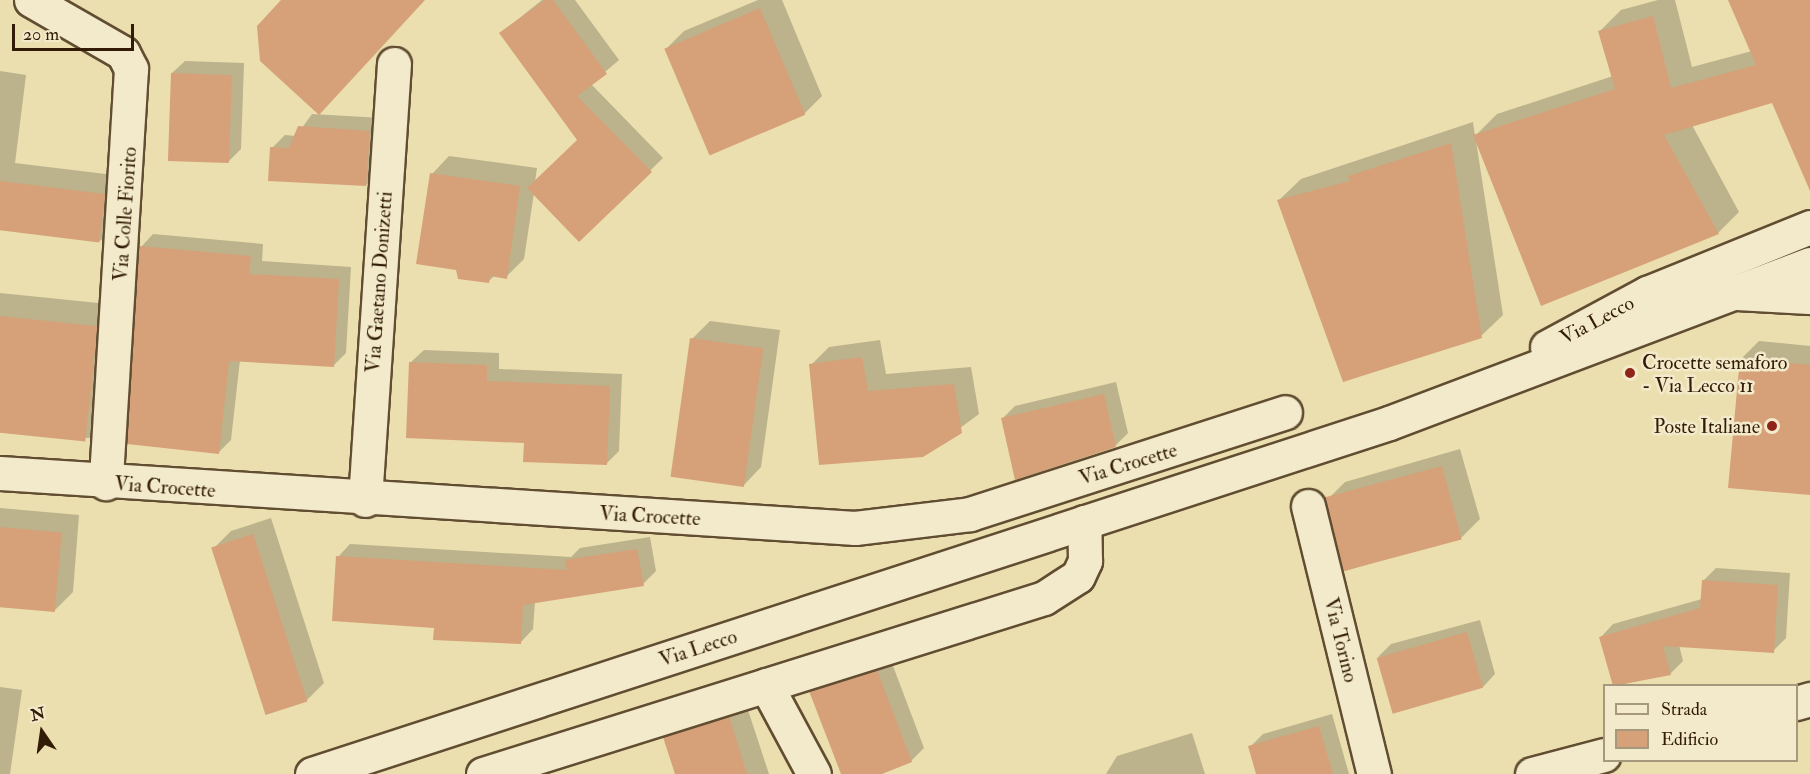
<!DOCTYPE html>
<style>
body{margin:0}
#map{position:relative;width:1810px;height:774px;overflow:hidden;background:#ebdfaf;font-family:"IM FELL Double Pica",serif}
div>[style]{position:absolute}
.shadow>*{inset:0;background:#0003}
.building>*{inset:0;background:#d6a178;transform-origin:0 0}
.roads{filter:drop-shadow(2px 0 #614d31) drop-shadow(-2px 0 #614d31) drop-shadow(0 2px #614d31) drop-shadow(0 -2px #614d31)}
.minor>*{height:33px;margin:-16.5px;padding:0 16.5px;transform-origin:16.5px;border-radius:16.5px;background:#f2eacb}
.secondary>*{height:33px;margin:-16.5px;padding:0 16.5px;transform-origin:16.5px;border-radius:16.5px;background:#f2eacb}
.dots>*{width:16px;height:16px;translate:-50% -50%;box-sizing:border-box;border:3px solid #f2eacb;border-radius:50%}
span{translate:-50% -50%;white-space:nowrap;text-align:center;line-height:1.15;-webkit-text-stroke:5px #f2eacb;paint-order:stroke}
.street-label{font-size:20px;color:#331c07}
.poi-label{font-size:20px;color:#331c07}
.left{translate:0 -50%;text-align:left}
.right{translate:-100% -50%;text-align:right}
.legend{position:absolute;left:1603px;top:684px;width:195px;height:78px;box-sizing:border-box;background:#f2eacb;border:2px solid #a6987d;margin:0;padding:8px 10px;list-style:none;font-size:18px;color:#331c07}
.legend li{display:flex;align-items:center;gap:12px;height:30px}
.legend b{width:30px;border:2px solid #a6987d}
.north{position:absolute;left:12px;top:702px;width:60px;height:60px;-webkit-text-stroke:4px #f2eacb;paint-order:stroke;rotate:347deg;font-size:16px;font-weight:700;line-height:24px;text-align:center;color:#331c07}
.north::after{content:'';display:block;margin:auto;width:21px;height:27px;background:#331c07;clip-path:polygon(50% 0,100% 100%,50% 72%,0 100%)}
.scale{position:absolute;left:12px;top:24px;width:122px;height:27px;box-sizing:border-box;border:3px solid #331c07;border-top:0;padding-left:8px;font-size:18px;line-height:21px;white-space:nowrap;color:#331c07;-webkit-text-stroke:4px #f2eacb;paint-order:stroke}
</style>
<div id="map">
<div class="shadow">
<div style="clip-path:polygon(542px 0,575px 0,619px 60px,591px 84px,663px 158px,579px 240px,534px 193px,524px 259px,506px 277px,495px 275px,488px 282px,432px 174px,449px 156px,537px 168px,535px 182px,579px 140px,501px 33px)"></div>
<div style="clip-path:polygon(758px 0,782px 0,822px 96px,804px 114px,666px 49px,684px 31px)"></div>
<div style="clip-path:polygon(1658px 0,1675px 0,1692px 67px,1752px 51px,1732px 0,1810px 0,1810px 187px,1773px 101px,1692px 125px,1739px 212px,1718px 233px,1476px 141px,1503px 315px,1481px 336px,1279px 200px,1301px 179px,1473px 122px,1475px 136px,1497px 114px,1613px 76px,1600px 31px,1621px 10px)"></div>
<div style="clip-path:polygon(185px 61px,244px 63px,241px 149px,228px 162px,172px 73px)"></div>
<div style="clip-path:polygon(0 71px,26px 75px,15px 163px,122px 176px,118px 223px,100px 241px,0 229px)"></div>
<div style="clip-path:polygon(312px 114px,382px 118px,379px 172px,366px 185px,272px 148px,285px 135px,296px 136px)"></div>
<div style="clip-path:polygon(153px 234px,263px 244px,262px 261px,351px 267px,346px 353px,333px 366px,240px 360px,231px 440px,218px 453px,141px 247px)"></div>
<div style="clip-path:polygon(0 293px,118px 305px,111px 417px,89px 438px,0 430px)"></div>
<div style="clip-path:polygon(710px 321px,780px 330px,761px 467px,744px 485px,692px 339px)"></div>
<div style="clip-path:polygon(880px 340px,886px 374px,971px 367px,979px 414px,922px 456px,811px 365px,829px 347px)"></div>
<div style="clip-path:polygon(1759px 341px,1810px 346px,1810px 494px,1741px 359px)"></div>
<div style="clip-path:polygon(424px 350px,499px 353px,499px 369px,622px 374px,619px 451px,606px 464px,526px 442px,411px 362px)"></div>
<div style="clip-path:polygon(1116px 382px,1128px 433px,1115px 446px,1002px 419px,1015px 406px)"></div>
<div style="clip-path:polygon(1460px 449px,1480px 519px,1462px 537px,1345px 571px,1327px 500px,1345px 482px)"></div>
<div style="clip-path:polygon(0 508px,79px 515px,73px 592px,55px 610px,0 605px)"></div>
<div style="clip-path:polygon(271px 518px,324px 683px,306px 701px,213px 549px,231px 531px)"></div>
<div style="clip-path:polygon(650px 537px,656px 571px,643px 584px,535px 602px,533px 629px,521px 642px,435px 627px,338px 557px,350px 544px,571px 557px,580px 548px)"></div>
<div style="clip-path:polygon(1716px 568px,1790px 573px,1786px 638px,1773px 651px,1679px 645px,1683px 661px,1670px 674px,1615px 686px,1601px 637px,1613px 624px,1702px 599px,1703px 581px)"></div>
<div style="clip-path:polygon(1480px 620px,1495px 674px,1483px 687px,1378px 657px,1391px 644px)"></div>
<div style="clip-path:polygon(890px 658px,924px 748px,911px 761px,877px 774px,842px 774px,811px 692px,824px 679px)"></div>
<div style="clip-path:polygon(0 687px,22px 690px,10px 774px,0 774px)"></div>
<div style="clip-path:polygon(745px 701px,769px 774px,677px 774px,665px 738px,681px 721px)"></div>
<div style="clip-path:polygon(1332px 714px,1349px 774px,1258px 774px,1250px 747px,1263px 734px)"></div>
<div style="clip-path:polygon(1192px 733px,1205px 774px,1106px 774px,1117px 756px)"></div>
</div>
<div class="building">
<div style="clip-path:polygon(281px 0,425px 0,319px 115px,260px 61px,257px 26px)"></div>
<div style="clip-path:polygon(545px 0,553px 0,607px 74px,577px 96px,652px 172px,579px 242px,527px 188px,577px 140px,499px 33px)"></div>
<div style="clip-path:polygon(1728px 0,1810px 0,1810px 191px,1772px 103px,1664px 135px,1719px 234px,1541px 306px,1473px 135px,1615px 89px,1598px 31px,1653px 16px,1671px 88px,1756px 65px)"></div>
<div style="left:760px;top:8px;width:116px;height:104px;rotate:67deg"></div>
<div style="left:171px;top:73px;width:61px;height:88px;rotate:2deg"></div>
<div style="clip-path:polygon(298px 126px,370px 131px,366px 186px,268px 181px,270px 147px,289px 148px)"></div>
<div style="clip-path:polygon(1451px 143px,1482px 338px,1343px 382px,1277px 200px,1350px 181px,1348px 176px)"></div>
<div style="clip-path:polygon(430px 173px,520px 186px,507px 279px,490px 276px,489px 283px,458px 279px,456px 270px,416px 264px)"></div>
<div style="left:0;top:181px;width:106px;height:49px;rotate:7deg"></div>
<div style="clip-path:polygon(139px 246px,251px 256px,249px 274px,339px 279px,334px 367px,229px 361px,219px 454px,127px 444px)"></div>
<div style="left:0;top:316px;width:98px;height:116px;rotate:6deg"></div>
<div style="left:690px;top:338px;width:74px;height:140px;rotate:8deg"></div>
<div style="clip-path:polygon(862px 357px,868px 391px,954px 384px,962px 433px,923px 457px,819px 465px,809px 364px)"></div>
<div style="clip-path:polygon(1740px 358px,1810px 365px,1810px 495px,1728px 488px)"></div>
<div style="clip-path:polygon(409px 362px,487px 365px,487px 381px,610px 386px,607px 465px,523px 462px,524px 443px,406px 438px)"></div>
<div style="clip-path:polygon(1104px 394px,1116px 447px,1015px 480px,1001px 418px)"></div>
<div style="left:1442px;top:466px;width:76px;height:122px;rotate:75deg"></div>
<div style="left:0;top:527px;width:62px;height:80px;rotate:5deg"></div>
<div style="left:253px;top:534px;width:176px;height:44px;rotate:72deg"></div>
<div style="clip-path:polygon(637px 549px,644px 586px,523px 605px,521px 644px,433px 640px,434px 628px,332px 621px,336px 556px,567px 570px,565px 560px)"></div>
<div style="clip-path:polygon(1702px 580px,1778px 585px,1774px 653px,1663px 646px,1671px 675px,1613px 686px,1599px 637px,1700px 608px)"></div>
<div style="left:1467px;top:632px;width:58px;height:94px;rotate:74deg"></div>
<div style="clip-path:polygon(877px 670px,912px 762px,882px 774px,841px 774px,809px 691px)"></div>
<div style="clip-path:polygon(729px 716px,747px 774px,675px 774px,663px 737px)"></div>
<div style="clip-path:polygon(1319px 726px,1333px 774px,1256px 774px,1248px 746px)"></div>
</div>
<div class="roads">
<div class="minor">
<div style="left:31px;top:0;width:106px;rotate:29.9deg"></div>
<div style="left:123px;top:53px;width:18px;rotate:63deg"></div>
<div style="left:131px;top:69px;width:415px;rotate:93.5deg"></div>
<div style="left:1735px;top:293px;width:75px;rotate:3.1deg"></div>
<div style="left:0;top:473px;width:857px;rotate:3.68deg"></div>
<div style="left:855px;top:528px;width:116px;rotate:-6.9deg"></div>
<div style="left:970px;top:514px;width:331px;rotate:-17.9deg"></div>
<div style="left:365px;top:500px;width:437px;rotate:-86.2deg"></div>
<div style="left:1308px;top:506px;width:276px;rotate:76.2deg"></div>
<div style="left:766px;top:685px;width:101px;rotate:61.7deg"></div>
<div style="left:1796px;top:703px;width:15px;rotate:-16deg"></div>
<div style="left:483px;top:774px;width:588px;rotate:-17.42deg"></div>
<div style="left:1044px;top:598px;width:40px;rotate:-32.9deg"></div>
<div style="left:1078px;top:576px;width:17px;rotate:-65deg"></div>
<div style="left:1085px;top:561px;width:39px;rotate:-91deg"></div>
<div style="left:1532px;top:774px;width:74px;rotate:-14.8deg"></div>
</div>
<div class="secondary">
<div style="left:1547px;top:347px;width:114px;rotate:-28.4deg"></div>
<div style="left:1647px;top:293px;width:176px;rotate:-22deg"></div>
<div style="left:312px;top:774px;width:1133px;rotate:-18.05deg"></div>
<div style="left:1389px;top:423px;width:450px;rotate:-20.7deg"></div>
</div>
</div>
<div class="dots">
<div style="left:1630px;top:373px;background:#8f2418"></div>
<div style="left:1772px;top:426px;background:#8f2418"></div>
</div>
<div class="street-label">
<span style="left:125px;top:214px;rotate:-86deg">Via Colle Fiorito</span>
<span style="left:379px;top:282px;rotate:-86deg">Via Gaetano Donizetti</span>
<span style="left:1597px;top:320px;rotate:-28deg">Via Lecco</span>
<span style="left:1128px;top:464px;rotate:-17deg">Via Crocette</span>
<span style="left:165px;top:487px;rotate:4deg">Via Crocette</span>
<span style="left:650px;top:516px;rotate:3deg">Via Crocette</span>
<span style="left:1341px;top:640px;rotate:76deg">Via Torino</span>
<span style="left:698px;top:648px;rotate:-18deg">Via Lecco</span>
</div>
<div class="poi-label">
<span class="left" style="left:1642px;top:374px">Crocette semaforo<br>- Via Lecco 11</span>
<span class="right" style="left:1760px;top:426px">Poste Italiane</span>
</div>
<ul class="legend">
<li><b style="height:8px;background:#f2eacb"></b>Strada</li>
<li><b style="height:16px;background:#d6a178"></b>Edificio</li>
</ul>
<div class="north">N</div>
<div class="scale">20 m</div>
</div>
